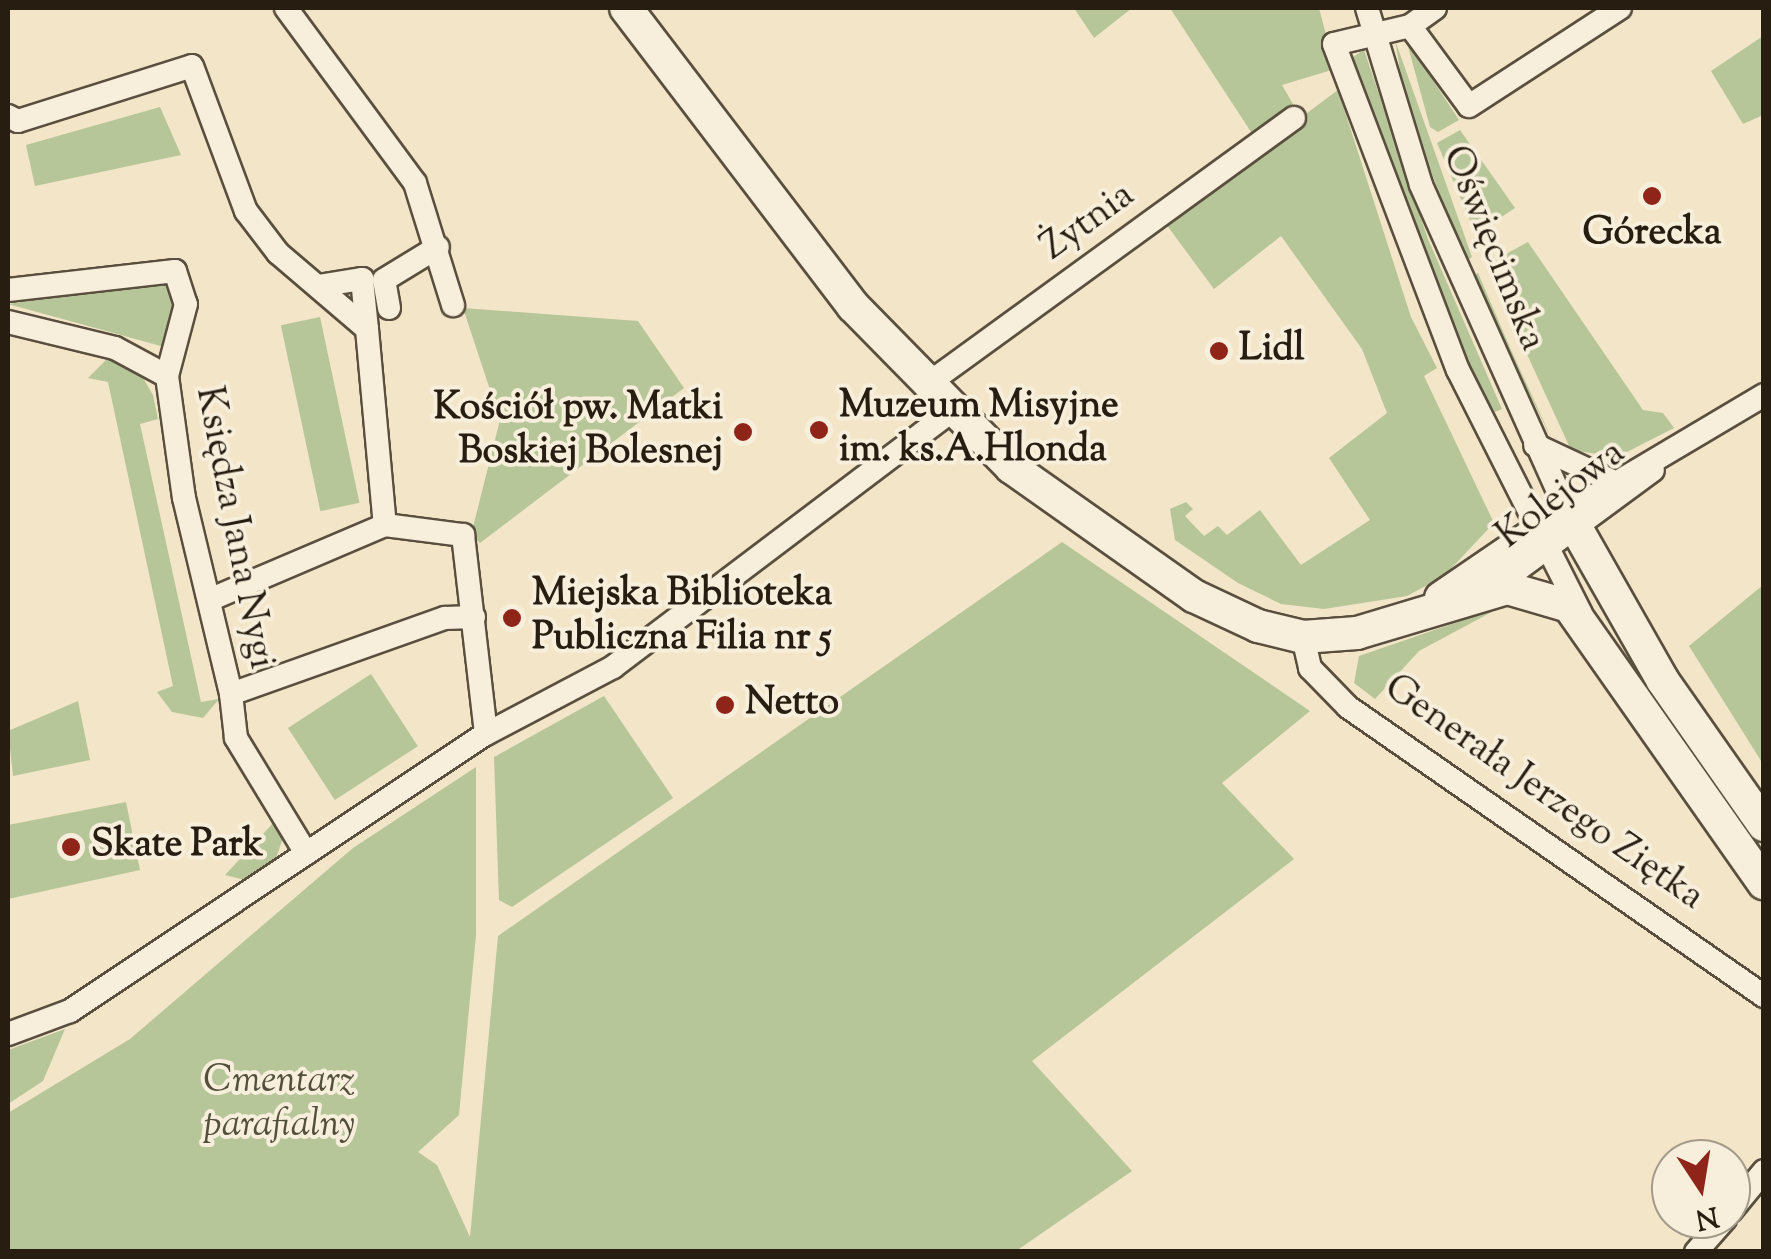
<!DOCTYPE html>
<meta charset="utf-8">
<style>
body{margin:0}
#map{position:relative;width:1771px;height:1259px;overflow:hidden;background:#f3e5c7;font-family:"Sorts Mill Goudy",serif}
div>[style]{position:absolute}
.green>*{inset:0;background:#b6c699;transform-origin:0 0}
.roads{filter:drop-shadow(2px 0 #5a4f3e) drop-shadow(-2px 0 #5a4f3e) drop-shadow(0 2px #5a4f3e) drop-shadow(0 -2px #5a4f3e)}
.street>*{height:22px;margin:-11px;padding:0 11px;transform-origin:11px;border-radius:11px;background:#f7eedb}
.secondary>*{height:32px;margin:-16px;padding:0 16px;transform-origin:16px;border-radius:16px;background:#f7eedb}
.dots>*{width:28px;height:28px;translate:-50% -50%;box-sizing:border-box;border:5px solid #f7eedb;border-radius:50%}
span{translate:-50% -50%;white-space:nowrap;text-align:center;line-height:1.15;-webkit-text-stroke:8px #f7eedb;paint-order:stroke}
.street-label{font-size:38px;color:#271d11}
.poi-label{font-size:38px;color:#271d11;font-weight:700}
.left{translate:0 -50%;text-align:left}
.right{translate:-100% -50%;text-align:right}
.park-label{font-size:38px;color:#52503a;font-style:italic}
.frame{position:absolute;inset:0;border:10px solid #271d11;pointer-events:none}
.north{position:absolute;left:1651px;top:1139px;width:100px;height:100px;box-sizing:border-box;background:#f7eedb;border:2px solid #a49a8a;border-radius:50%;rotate:168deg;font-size:28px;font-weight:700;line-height:40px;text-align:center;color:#271d11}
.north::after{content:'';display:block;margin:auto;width:35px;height:45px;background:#8f2418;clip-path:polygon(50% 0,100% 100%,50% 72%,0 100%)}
</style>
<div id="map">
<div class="green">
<div style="clip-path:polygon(1074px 8px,1132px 8px,1094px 38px)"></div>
<div style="clip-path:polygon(1170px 8px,1319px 8px,1335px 69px,1282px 85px,1293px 104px,1253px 135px)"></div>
<div style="clip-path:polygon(1763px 36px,1763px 115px,1743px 124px,1711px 71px)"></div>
<div style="clip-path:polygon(1406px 39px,1459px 120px,1438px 132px,1430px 127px)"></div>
<div style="clip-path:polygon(1395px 40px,1472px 257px,1465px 262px,1406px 105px)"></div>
<div style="clip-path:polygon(1364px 50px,1428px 239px,1502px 409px,1495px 412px,1470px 370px,1375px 127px,1353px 57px)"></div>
<div style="clip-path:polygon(1338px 90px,1411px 317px,1437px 368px,1424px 376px,1494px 523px,1444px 576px,1407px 596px,1324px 609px,1281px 604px,1238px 583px,1175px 540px,1170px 509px,1186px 502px,1193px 509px,1185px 516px,1204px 536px,1218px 526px,1227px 535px,1260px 510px,1301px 565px,1370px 520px,1329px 458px,1387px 413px,1362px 349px,1281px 236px,1214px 289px,1163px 220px)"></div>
<div style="clip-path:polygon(160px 107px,181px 155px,35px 186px,26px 145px)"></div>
<div style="clip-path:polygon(1460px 130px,1515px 208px,1476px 234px,1437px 143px)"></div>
<div style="clip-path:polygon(1528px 242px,1643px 410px,1663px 413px,1674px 428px,1617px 457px,1571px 450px,1486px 265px)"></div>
<div style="clip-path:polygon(1478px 273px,1511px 350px,1555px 446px,1472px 276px)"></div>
<div style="clip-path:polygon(157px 281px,170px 285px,175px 303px,168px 348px,8px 304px)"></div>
<div style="clip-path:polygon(463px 308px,638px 321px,684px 388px,480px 543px,471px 535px,500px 420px)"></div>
<div style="left:320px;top:317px;width:190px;height:40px;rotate:78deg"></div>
<div style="clip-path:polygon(109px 357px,136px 366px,153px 395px,158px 419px,140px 424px,201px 702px,219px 699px,203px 718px,172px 712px,157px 692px,173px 686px,108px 382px,88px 378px)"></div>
<div style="clip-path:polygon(1062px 542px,1310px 711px,1222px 783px,1294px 859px,1032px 1061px,1132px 1171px,1016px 1251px,8px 1251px,8px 1113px,130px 1039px,353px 848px,476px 767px,476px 935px,459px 1115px,418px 1152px,437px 1165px,470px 1237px,498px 936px)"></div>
<div style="clip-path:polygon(1763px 585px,1763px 764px,1689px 646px)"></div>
<div style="clip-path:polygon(1501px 607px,1419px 651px,1375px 699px,1354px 683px,1359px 656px)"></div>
<div style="left:371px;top:674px;width:86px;height:99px;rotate:57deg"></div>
<div style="clip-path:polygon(604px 696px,673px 798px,512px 907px,499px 900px,494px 757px)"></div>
<div style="clip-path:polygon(78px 701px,90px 760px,13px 776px,8px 731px)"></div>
<div style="clip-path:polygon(126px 802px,140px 870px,8px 899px,8px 825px)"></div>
<div style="clip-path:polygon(274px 822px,283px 838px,276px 858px,245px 880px,225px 875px)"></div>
<div style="clip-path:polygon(65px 1029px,43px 1081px,8px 1104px,8px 1050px)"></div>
</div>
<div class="roads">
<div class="street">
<div style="left:286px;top:8px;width:217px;rotate:53.6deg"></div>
<div style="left:415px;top:183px;width:128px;rotate:72.7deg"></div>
<div style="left:1367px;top:8px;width:185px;rotate:73deg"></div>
<div style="left:1421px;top:185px;width:358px;rotate:65.9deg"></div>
<div style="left:1567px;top:512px;width:229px;rotate:-30.7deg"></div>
<div style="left:1435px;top:8px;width:31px;rotate:144deg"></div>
<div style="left:1410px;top:26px;width:78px;rotate:166.7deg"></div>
<div style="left:1334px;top:44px;width:349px;rotate:69.2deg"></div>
<div style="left:1458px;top:370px;width:273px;rotate:63.2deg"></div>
<div style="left:1410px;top:26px;width:99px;rotate:53.6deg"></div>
<div style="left:1469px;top:106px;width:180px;rotate:-33deg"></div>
<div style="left:8px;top:116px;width:11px;rotate:27deg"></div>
<div style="left:18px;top:121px;width:182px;rotate:-17.5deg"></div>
<div style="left:192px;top:66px;width:155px;rotate:69.6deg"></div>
<div style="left:246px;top:211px;width:53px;rotate:52.7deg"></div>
<div style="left:278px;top:253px;width:117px;rotate:40.5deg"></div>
<div style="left:367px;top:329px;width:197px;rotate:84.8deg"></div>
<div style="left:385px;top:525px;width:191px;rotate:156.9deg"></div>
<div style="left:318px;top:286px;width:45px;rotate:-9deg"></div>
<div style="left:362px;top:279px;width:50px;rotate:84.3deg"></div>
<div style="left:8px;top:290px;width:168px;rotate:-6.5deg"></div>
<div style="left:175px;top:271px;width:35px;rotate:72deg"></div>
<div style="left:186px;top:304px;width:74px;rotate:104.8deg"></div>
<div style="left:389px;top:308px;width:28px;rotate:-100deg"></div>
<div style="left:384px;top:280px;width:63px;rotate:-31.4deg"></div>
<div style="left:8px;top:322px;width:110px;rotate:13.7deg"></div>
<div style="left:115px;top:348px;width:59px;rotate:28.3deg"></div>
<div style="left:167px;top:376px;width:123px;rotate:82.1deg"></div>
<div style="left:184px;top:498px;width:202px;rotate:76.5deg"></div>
<div style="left:231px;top:694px;width:227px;rotate:-19.6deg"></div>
<div style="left:445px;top:618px;width:29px;rotate:-2deg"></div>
<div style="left:925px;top:386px;width:456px;rotate:-36deg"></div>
<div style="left:1535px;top:445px;width:85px;rotate:25.1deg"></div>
<div style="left:385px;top:525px;width:79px;rotate:7.3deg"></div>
<div style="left:463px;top:535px;width:200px;rotate:83.4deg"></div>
<div style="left:1507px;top:588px;width:19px;rotate:-62deg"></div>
<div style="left:1516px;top:571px;width:170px;rotate:-36.4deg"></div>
<div style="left:1303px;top:637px;width:32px;rotate:77deg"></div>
<div style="left:1310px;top:668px;width:54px;rotate:45.7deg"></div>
<div style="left:1348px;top:707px;width:507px;rotate:34.79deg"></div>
<div style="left:231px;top:694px;width:44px;rotate:83.5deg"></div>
<div style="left:236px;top:738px;width:135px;rotate:58.7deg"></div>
<div style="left:8px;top:1034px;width:66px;rotate:-20.4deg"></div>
<div style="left:70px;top:1011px;width:500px;rotate:-33.7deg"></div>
<div style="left:486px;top:734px;width:144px;rotate:-27.8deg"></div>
<div style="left:613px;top:667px;width:423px;rotate:-37.1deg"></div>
<div style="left:1731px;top:1211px;width:52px;rotate:-50.5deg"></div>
<div style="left:1696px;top:1252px;width:44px;rotate:-48.7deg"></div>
</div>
<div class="secondary">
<div style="left:626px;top:8px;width:375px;rotate:52.7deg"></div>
<div style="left:853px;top:306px;width:226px;rotate:45.5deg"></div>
<div style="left:1011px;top:467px;width:224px;rotate:35.2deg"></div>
<div style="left:1194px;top:596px;width:71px;rotate:25.1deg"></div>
<div style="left:1258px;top:626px;width:46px;rotate:13.7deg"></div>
<div style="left:1303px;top:637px;width:54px;rotate:-4.2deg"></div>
<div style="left:1357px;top:633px;width:157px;rotate:-16.7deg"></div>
<div style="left:1507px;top:588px;width:65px;rotate:16.2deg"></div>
<div style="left:1569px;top:606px;width:339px;rotate:54.9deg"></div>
<div style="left:1441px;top:598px;width:153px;rotate:-34.3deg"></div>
<div style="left:1567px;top:512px;width:194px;rotate:60.4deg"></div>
<div style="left:1663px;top:681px;width:176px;rotate:55deg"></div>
</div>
</div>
<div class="dots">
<div style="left:1652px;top:196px;background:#8f2418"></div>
<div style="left:1219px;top:351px;background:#8f2418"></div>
<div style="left:819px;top:430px;background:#8f2418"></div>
<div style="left:743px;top:432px;background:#8f2418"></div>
<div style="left:512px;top:618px;background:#8f2418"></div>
<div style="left:725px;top:705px;background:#8f2418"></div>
<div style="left:71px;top:847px;background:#8f2418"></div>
</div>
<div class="street-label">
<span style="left:1089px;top:223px;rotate:-36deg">Żytnia</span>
<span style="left:1492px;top:249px;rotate:68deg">Oświęcimska</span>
<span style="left:1562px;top:496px;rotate:-38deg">Kolejowa</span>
<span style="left:233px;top:528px;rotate:79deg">Księdza Jana Nygi</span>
<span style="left:1543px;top:794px;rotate:35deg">Generała Jerzego Ziętka</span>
</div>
<div class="poi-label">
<span style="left:1652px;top:235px">Górecka</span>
<span class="left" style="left:1239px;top:351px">Lidl</span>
<span class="left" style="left:839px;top:430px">Muzeum Misyjne<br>im. ks.A.Hlonda</span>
<span class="right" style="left:723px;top:432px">Kościół pw. Matki<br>Boskiej Bolesnej</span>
<span class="left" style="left:532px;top:618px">Miejska Biblioteka<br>Publiczna Filia nr 5</span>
<span class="left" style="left:745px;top:705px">Netto</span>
<span class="left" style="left:91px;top:847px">Skate Park</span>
</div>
<div class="park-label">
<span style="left:279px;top:1105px">Cmentarz<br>parafialny</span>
</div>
<div class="frame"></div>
<div class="north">N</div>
</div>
